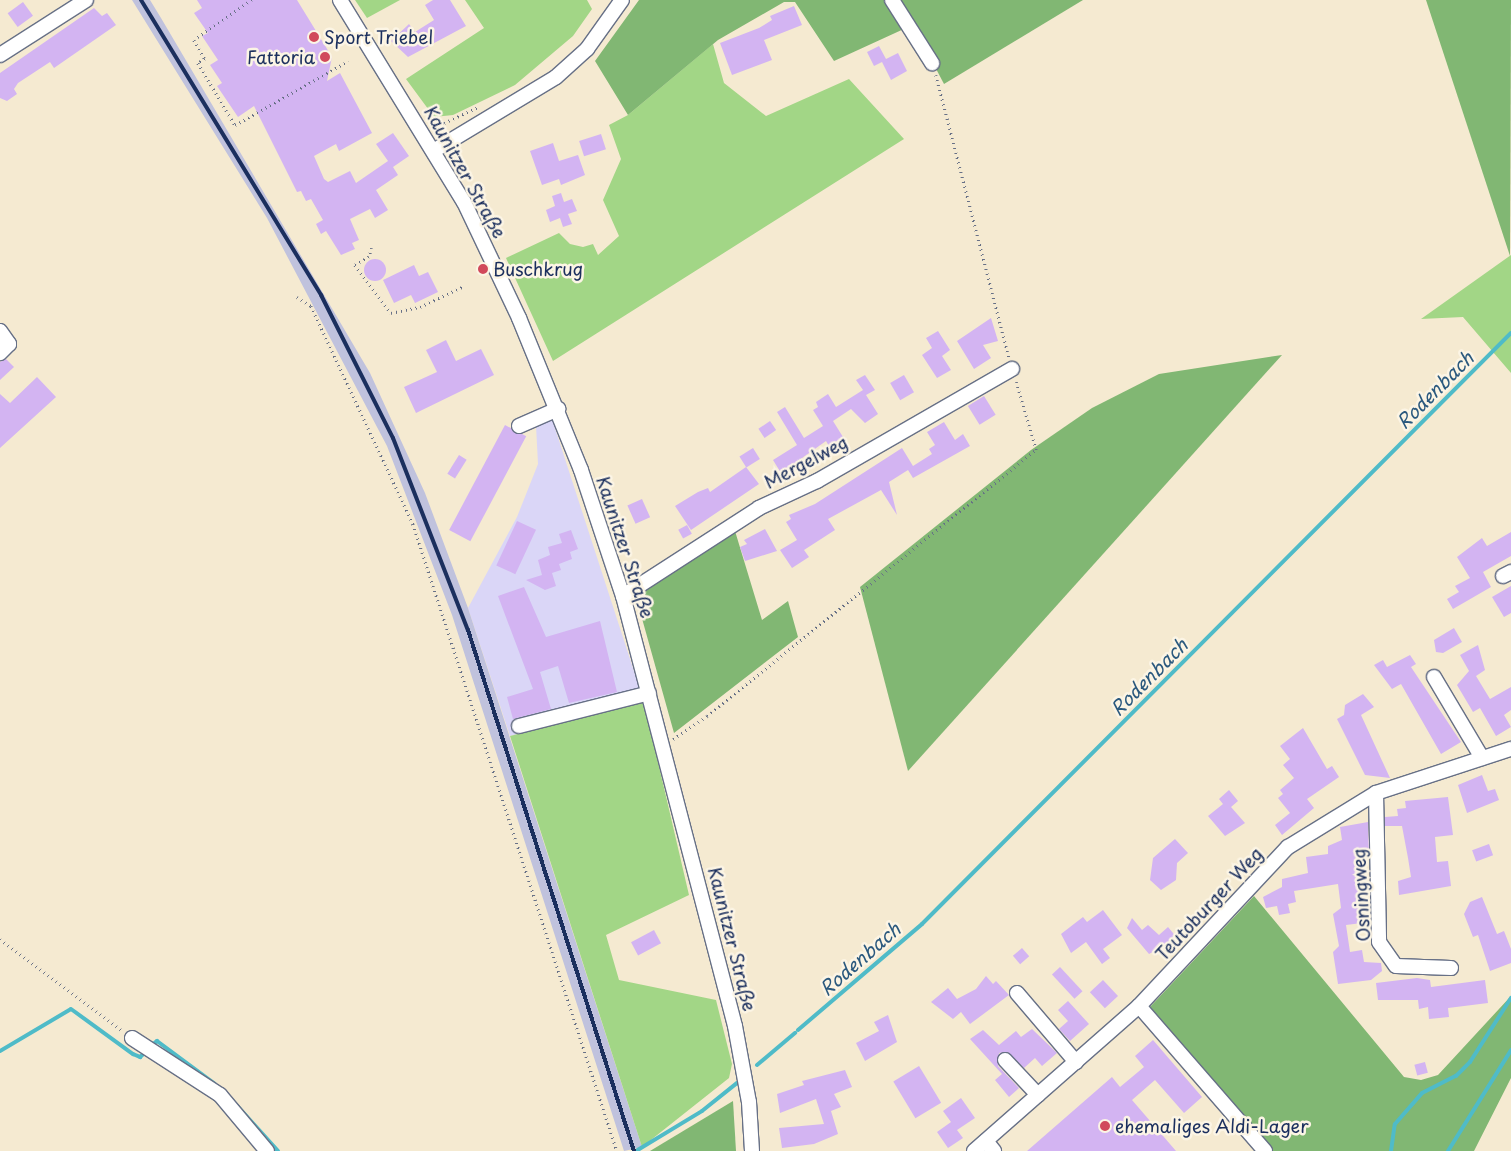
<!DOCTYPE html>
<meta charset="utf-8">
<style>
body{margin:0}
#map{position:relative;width:1511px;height:1151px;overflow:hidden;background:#f5ead1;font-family:"Playpen Sans",sans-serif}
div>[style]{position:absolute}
.built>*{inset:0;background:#dad6f7}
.industrial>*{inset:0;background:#c0c2dd}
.green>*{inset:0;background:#a2d686}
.forest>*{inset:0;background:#81b773}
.stream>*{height:4px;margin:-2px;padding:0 2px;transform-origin:2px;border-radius:2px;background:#4fbbc8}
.building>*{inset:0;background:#d3b4f2;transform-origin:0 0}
.round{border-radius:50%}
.path>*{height:2.5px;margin-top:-1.25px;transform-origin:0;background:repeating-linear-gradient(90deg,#677086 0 1px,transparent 0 5px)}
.roads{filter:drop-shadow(1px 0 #677086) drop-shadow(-1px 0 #677086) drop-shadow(0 1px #677086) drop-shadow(0 -1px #677086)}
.minor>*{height:14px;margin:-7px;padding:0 7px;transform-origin:7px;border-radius:7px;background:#fff}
.rail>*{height:4px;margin:-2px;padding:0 2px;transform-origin:2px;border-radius:2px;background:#1b2f5e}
.dots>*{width:14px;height:14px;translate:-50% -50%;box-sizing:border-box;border:2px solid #fcf5e5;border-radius:50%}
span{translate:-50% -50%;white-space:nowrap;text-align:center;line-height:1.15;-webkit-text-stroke:5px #fcf5e5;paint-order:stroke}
.poi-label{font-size:18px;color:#1b2f5e}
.left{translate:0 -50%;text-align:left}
.right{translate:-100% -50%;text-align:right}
.street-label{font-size:18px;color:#1b2f5e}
.water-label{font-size:19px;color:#2b597e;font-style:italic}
</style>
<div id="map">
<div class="built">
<div style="clip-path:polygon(552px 419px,644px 702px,510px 736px,468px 608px,517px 517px,538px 464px,536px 426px)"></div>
</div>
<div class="industrial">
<div style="clip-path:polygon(132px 0,150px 0,161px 18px,370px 373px,425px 493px,468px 608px,642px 1147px,624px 1151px,452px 615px,387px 446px,267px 218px)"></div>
</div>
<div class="green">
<div style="clip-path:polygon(355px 0,400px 0,367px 18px)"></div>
<div style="clip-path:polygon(465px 0,587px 0,592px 9px,573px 36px,515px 85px,453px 115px,434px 117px,406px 79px,484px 28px)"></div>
<div style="clip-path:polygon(713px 44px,724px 83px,766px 116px,849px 79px,904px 139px,553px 361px,506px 258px,559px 233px,570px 244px,583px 247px,593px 244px,598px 255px,619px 236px,603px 200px,621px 159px,609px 125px,628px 115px)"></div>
<div style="clip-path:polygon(1511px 255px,1511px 373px,1463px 317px,1421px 319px)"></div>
<div style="clip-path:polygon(644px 702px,689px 895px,606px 935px,619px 980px,716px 1000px,732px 1064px,729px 1078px,642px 1147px,510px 736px)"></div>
</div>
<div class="forest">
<div style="clip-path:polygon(639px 0,887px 0,906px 28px,834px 61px,795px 2px,784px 2px,718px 40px,628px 115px,595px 61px)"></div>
<div style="clip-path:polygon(900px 0,1083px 0,944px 84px)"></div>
<div style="clip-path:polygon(1426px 0,1511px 0,1510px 256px)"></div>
<div style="clip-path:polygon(1282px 355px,908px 771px,860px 587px,1031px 450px,1092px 408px,1159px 374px)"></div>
<div style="clip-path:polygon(735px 531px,762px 620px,788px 601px,798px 637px,674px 733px,636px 597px)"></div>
<div style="clip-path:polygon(1254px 896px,1404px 1077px,1421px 1080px,1438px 1075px,1511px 996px,1511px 1078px,1474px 1151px,1272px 1151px,1224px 1099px,1150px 1007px)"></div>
<div style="clip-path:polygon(733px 1101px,736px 1151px,650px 1151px)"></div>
</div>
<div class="stream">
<div style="left:798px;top:1030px;width:163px;rotate:-40.5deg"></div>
<div style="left:922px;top:924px;width:834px;rotate:-45.1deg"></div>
<div style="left:151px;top:1046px;width:8px;rotate:-40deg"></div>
<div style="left:157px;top:1041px;width:72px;rotate:36.6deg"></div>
<div style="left:0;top:1051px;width:82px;rotate:-30.6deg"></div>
<div style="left:71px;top:1009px;width:77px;rotate:36deg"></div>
<div style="left:133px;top:1054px;width:8px;rotate:23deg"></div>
<div style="left:140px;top:1057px;width:9px;rotate:-41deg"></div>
<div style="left:757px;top:1065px;width:50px;rotate:-40.1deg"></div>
<div style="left:223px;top:1090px;width:82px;rotate:48deg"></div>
<div style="left:636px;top:1151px;width:77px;rotate:-31.2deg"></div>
<div style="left:702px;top:1111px;width:45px;rotate:-38.7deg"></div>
<div style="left:1391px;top:1151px;width:27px;rotate:-82deg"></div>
<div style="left:1395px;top:1124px;width:41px;rotate:-48.9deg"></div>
<div style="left:1422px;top:1093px;width:38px;rotate:-27deg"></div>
<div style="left:1456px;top:1076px;width:20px;rotate:-45deg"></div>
<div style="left:1470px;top:1062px;width:76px;rotate:-57.4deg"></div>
<div style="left:1448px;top:1151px;width:119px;rotate:-58deg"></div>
</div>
<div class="building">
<div style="clip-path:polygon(197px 0,297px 0,332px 57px,327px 81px,340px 73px,372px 133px,339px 151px,336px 144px,314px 156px,324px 179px,328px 182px,350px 171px,356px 183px,388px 161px,376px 144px,393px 133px,409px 156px,393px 167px,398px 175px,376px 190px,388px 210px,375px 218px,370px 209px,350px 219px,359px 240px,352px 243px,355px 249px,341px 255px,326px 231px,321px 234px,316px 224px,323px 220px,311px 199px,306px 201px,301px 191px,297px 192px,254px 106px,238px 117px,217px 86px,222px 83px,210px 65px,218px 60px,202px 36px,208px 33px,194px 13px,202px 8px)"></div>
<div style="clip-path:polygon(433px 0,450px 0,466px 26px,408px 57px,391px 41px,409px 24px,415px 32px,434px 20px,425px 5px)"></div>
<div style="left:23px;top:2px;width:17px;height:19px;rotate:54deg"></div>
<div style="clip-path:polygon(794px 6px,802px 25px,764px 40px,772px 60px,732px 75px,720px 43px,759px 28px,772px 20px,770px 16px)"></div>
<div style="clip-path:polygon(94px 8px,102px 16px,107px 13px,116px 25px,54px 68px,50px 62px,18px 83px,14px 89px,17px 94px,7px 101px,0 98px,0 73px)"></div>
<div style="clip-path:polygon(879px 46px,886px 59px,898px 53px,907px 71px,891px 80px,882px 62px,874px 66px,867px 52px)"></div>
<div style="left:601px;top:134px;width:16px;height:23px;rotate:72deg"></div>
<div style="clip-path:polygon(553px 143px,559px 161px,578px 155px,585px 175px,561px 185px,559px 179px,542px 185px,530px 151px)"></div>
<div style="clip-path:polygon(561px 193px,564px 202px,572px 199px,577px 211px,568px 214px,572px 224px,563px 227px,560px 218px,550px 222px,546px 210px,555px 206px,552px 196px)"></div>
<div class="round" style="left:364px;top:259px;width:22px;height:22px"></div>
<div style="clip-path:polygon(414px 265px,419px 276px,428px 272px,438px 292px,415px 303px,411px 295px,394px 303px,383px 280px)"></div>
<div style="clip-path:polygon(991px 318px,998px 341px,983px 345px,991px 358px,974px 369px,957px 341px)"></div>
<div style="clip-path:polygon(938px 331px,950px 350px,942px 356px,951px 370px,937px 378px,922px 355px,932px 348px,926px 338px)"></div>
<div style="clip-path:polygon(446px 340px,456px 361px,481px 349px,494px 375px,416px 413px,404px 387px,437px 372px,426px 350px)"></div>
<div style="clip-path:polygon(6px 359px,14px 367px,0 380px,0 362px)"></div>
<div style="clip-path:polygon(865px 375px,875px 390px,866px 395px,878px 414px,865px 423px,851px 409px,833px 421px,843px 437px,829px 446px,826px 441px,781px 473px,773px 460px,797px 445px,777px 412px,785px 407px,804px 438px,823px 426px,813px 410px,818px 407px,816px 402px,828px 394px,836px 407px,863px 390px,856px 380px)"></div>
<div style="left:904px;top:375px;width:20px;height:16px;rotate:60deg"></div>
<div style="clip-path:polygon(37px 377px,56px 397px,0 448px,0 394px,10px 403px)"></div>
<div style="left:984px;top:396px;width:22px;height:19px;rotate:58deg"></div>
<div style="left:770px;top:421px;width:11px;height:14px;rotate:56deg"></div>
<div style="clip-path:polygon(944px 422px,955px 440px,963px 434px,970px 446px,913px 478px,908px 470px,889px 482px,897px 515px,881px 490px,828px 519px,835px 530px,804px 550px,809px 557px,792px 568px,780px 550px,797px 540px,786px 522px,791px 519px,789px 515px,815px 504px,902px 448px,913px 466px,932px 454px,929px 449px,935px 445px,927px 432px)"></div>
<div style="left:505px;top:425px;width:24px;height:119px;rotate:28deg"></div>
<div style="left:753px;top:448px;width:13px;height:16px;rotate:58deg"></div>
<div style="left:459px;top:455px;width:9px;height:22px;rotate:32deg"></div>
<div style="clip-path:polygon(746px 467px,759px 484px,691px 530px,675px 506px,698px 492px,708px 488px,710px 492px)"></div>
<div style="left:642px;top:499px;width:20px;height:16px;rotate:66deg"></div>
<div style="left:517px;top:521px;width:21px;height:49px;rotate:25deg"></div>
<div style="left:687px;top:525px;width:10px;height:10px;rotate:61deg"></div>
<div style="clip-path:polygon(765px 529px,777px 551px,745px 561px,740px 547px,747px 544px,744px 540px)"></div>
<div style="clip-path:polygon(571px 530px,578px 549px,570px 552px,572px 559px,559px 564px,561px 570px,552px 573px,556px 586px,545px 590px,526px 580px,542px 575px,538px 560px,550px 555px,548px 547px,562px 543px,559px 534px)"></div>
<div style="clip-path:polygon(1511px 532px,1511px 556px,1483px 572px,1491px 587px,1453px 609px,1447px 599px,1459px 592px,1455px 586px,1470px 578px,1457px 557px,1482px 538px,1487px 546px)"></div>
<div style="clip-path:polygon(1511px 586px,1511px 613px,1504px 617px,1492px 597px)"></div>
<div style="clip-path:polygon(524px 587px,546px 637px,600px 621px,617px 692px,569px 703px,558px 666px,540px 672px,551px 709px,513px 719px,507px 697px,533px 689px,498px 596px)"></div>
<div style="clip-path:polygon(1454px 628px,1462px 642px,1443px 653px,1436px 652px,1434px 640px)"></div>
<div style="clip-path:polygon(1478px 645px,1485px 670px,1476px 676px,1490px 699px,1511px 687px,1511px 710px,1504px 715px,1511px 727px,1496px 736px,1480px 708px,1473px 712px,1457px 685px,1469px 671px,1460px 655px)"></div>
<div style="clip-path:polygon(1410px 655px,1416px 664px,1411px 667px,1461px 742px,1441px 754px,1401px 684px,1392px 689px,1374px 665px,1383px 660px,1387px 667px)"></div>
<div style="clip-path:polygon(1363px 694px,1374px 707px,1361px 715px,1390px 778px,1365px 775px,1337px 719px,1344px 715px,1345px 705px)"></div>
<div style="clip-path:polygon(1303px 728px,1327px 769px,1332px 766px,1339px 777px,1307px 799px,1314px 808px,1282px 835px,1275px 825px,1290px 813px,1278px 798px,1283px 794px,1280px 790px,1294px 778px,1283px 765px,1290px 759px,1280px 746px)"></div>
<div style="clip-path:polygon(1482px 775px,1488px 791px,1495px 789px,1499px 800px,1467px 813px,1458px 785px)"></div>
<div style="clip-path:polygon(1229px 790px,1238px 801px,1231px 807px,1245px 823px,1225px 836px,1208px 816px,1223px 804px,1219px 799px)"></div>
<div style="clip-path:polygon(1448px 797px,1453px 835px,1435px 837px,1437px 862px,1448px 861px,1451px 886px,1399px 895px,1398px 881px,1411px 877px,1408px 858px,1402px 826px,1385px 826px,1385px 817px,1398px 816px,1397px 809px,1406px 808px,1405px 801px)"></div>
<div style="clip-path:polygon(1368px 822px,1369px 856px,1359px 857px,1362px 923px,1346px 925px,1350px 952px,1362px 950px,1364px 962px,1381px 963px,1382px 971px,1371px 980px,1338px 984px,1333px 952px,1339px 946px,1333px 914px,1341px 908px,1338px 884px,1294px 891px,1296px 902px,1288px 904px,1290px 913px,1279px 915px,1277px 906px,1266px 908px,1263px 897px,1282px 887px,1282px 879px,1308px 873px,1306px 857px,1328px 854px,1328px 846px,1342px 840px,1340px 827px)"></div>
<div style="clip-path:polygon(1175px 839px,1188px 853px,1177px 863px,1176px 880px,1161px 890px,1150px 880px,1153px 858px)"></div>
<div style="left:1489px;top:844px;width:12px;height:18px;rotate:70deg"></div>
<div style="clip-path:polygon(1482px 897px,1497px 934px,1504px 931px,1511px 949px,1511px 963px,1490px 971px,1478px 935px,1473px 937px,1464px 914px,1470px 902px)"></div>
<div style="clip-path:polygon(1103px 910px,1122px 935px,1103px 949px,1110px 958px,1102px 964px,1086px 942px,1071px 953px,1061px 934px,1083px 917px,1087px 922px)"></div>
<div style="clip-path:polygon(1132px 918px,1142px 930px,1148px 925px,1159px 935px,1168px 927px,1178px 939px,1149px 954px,1127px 928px)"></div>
<div style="left:654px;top:930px;width:15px;height:26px;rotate:62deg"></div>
<div style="left:1022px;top:948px;width:11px;height:12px;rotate:49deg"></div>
<div style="left:1060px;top:967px;width:33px;height:11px;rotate:47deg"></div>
<div style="clip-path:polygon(986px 976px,993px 984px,996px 981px,1009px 995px,970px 1024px,961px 1012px,953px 1019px,931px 1002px,948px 988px,957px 999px,976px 989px)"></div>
<div style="clip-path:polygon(1417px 978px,1430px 980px,1431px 987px,1485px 980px,1488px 1003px,1448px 1008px,1449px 1017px,1429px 1019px,1428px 1007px,1419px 1009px,1418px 1000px,1378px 1000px,1376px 983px)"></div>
<div style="left:1103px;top:980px;width:22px;height:18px;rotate:47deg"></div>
<div style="clip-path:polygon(1068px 1001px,1089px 1024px,1070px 1041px,1059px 1029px,1068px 1021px,1058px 1010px)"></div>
<div style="clip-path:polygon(888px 1015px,897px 1042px,865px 1061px,856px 1043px,879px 1031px,874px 1022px)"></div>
<div style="clip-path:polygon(1032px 1029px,1057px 1053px,1042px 1066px,1035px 1058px,1024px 1068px,1008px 1052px,999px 1053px,998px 1066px,1019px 1088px,1009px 1097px,995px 1080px,1002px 1074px,970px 1039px,983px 1030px,999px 1045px,1016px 1031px,1021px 1037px)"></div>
<div style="clip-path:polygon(1153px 1040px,1202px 1097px,1184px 1113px,1155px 1080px,1132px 1100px,1176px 1151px,1027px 1151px,1112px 1077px,1120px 1087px,1144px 1067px,1135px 1056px)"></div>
<div style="left:1425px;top:1062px;width:11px;height:11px;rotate:75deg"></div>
<div style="left:919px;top:1066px;width:43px;height:30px;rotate:59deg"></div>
<div style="clip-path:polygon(845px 1070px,852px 1087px,834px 1094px,841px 1107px,831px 1111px,838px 1134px,814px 1144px,782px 1148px,779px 1128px,824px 1124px,816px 1099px,780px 1113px,777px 1094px,804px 1085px,802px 1081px)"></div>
<div style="clip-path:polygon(961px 1098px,975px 1118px,957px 1130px,963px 1138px,948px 1148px,937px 1132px,951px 1122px,943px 1111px)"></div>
</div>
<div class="path">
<div style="left:252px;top:0;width:70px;rotate:145.4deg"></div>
<div style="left:194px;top:40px;width:22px;rotate:60deg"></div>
<div style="left:205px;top:59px;width:8px;rotate:150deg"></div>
<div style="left:198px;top:63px;width:72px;rotate:59.2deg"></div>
<div style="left:235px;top:125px;width:130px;rotate:-29.5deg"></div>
<div style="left:936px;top:75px;width:292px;rotate:75.5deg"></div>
<div style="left:429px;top:118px;width:16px;rotate:18deg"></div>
<div style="left:444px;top:123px;width:38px;rotate:-25deg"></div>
<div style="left:458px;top:151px;width:16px;rotate:86deg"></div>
<div style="left:372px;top:248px;width:9px;rotate:108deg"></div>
<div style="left:369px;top:257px;width:16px;rotate:150deg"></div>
<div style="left:355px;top:265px;width:60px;rotate:53.1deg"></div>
<div style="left:391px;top:313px;width:30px;rotate:-12deg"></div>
<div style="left:420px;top:307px;width:49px;rotate:-25.5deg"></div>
<div style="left:297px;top:297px;width:17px;rotate:33deg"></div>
<div style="left:311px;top:306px;width:241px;rotate:64.9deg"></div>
<div style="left:413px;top:524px;width:659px;rotate:71.98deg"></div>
<div style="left:673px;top:739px;width:41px;rotate:-34.1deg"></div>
<div style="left:707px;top:716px;width:423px;rotate:-39deg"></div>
<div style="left:1036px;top:450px;width:71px;rotate:-106.4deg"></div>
<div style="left:0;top:939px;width:154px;rotate:36.8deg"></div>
</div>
<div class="roads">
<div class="minor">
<div style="left:340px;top:0;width:237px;rotate:58.5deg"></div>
<div style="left:464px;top:202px;width:128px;rotate:64.6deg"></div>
<div style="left:519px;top:318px;width:164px;rotate:67.8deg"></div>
<div style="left:581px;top:470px;width:133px;rotate:71.6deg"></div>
<div style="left:623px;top:596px;width:444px;rotate:75.4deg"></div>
<div style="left:735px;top:1026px;width:77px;rotate:79.6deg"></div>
<div style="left:749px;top:1102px;width:49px;rotate:86.5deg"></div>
<div style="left:892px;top:0;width:75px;rotate:57.6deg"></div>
<div style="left:0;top:55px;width:102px;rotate:-32.6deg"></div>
<div style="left:435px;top:150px;width:141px;rotate:-31.1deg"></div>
<div style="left:556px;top:77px;width:42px;rotate:-42.1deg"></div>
<div style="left:587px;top:49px;width:60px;rotate:-54.5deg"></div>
<div style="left:0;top:331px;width:16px;rotate:55deg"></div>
<div style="left:9px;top:344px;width:13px;rotate:135deg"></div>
<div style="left:519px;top:426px;width:43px;rotate:-23.6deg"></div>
<div style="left:1503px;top:576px;width:9px;rotate:-27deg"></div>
<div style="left:623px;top:596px;width:162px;rotate:-32.9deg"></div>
<div style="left:759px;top:508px;width:64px;rotate:-25deg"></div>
<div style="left:817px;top:481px;width:225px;rotate:-29.9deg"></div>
<div style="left:1434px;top:677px;width:94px;rotate:59.3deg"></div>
<div style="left:519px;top:726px;width:134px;rotate:-14.2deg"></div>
<div style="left:1376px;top:793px;width:149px;rotate:88.8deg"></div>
<div style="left:1379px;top:942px;width:29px;rotate:55deg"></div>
<div style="left:1396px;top:966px;width:55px;rotate:2.1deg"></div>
<div style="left:1017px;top:993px;width:91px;rotate:49.5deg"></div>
<div style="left:1139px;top:1006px;width:192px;rotate:49deg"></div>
<div style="left:132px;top:1038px;width:105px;rotate:32.9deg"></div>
<div style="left:220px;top:1095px;width:73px;rotate:50deg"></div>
<div style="left:1005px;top:1060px;width:48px;rotate:46.7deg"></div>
<div style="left:986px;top:1141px;width:13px;rotate:51deg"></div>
<div style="left:974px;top:1151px;width:220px;rotate:-41.3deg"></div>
<div style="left:1139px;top:1006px;width:218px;rotate:-46.9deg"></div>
<div style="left:1288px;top:847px;width:103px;rotate:-31.5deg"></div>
<div style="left:1376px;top:793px;width:142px;rotate:-18.1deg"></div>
</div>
</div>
<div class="rail">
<div style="left:141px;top:0;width:346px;rotate:58.6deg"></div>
<div style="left:321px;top:295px;width:160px;rotate:63.3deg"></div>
<div style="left:393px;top:438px;width:206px;rotate:68.7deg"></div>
<div style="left:468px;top:630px;width:547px;rotate:72.33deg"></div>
</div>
<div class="dots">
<div style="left:314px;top:37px;background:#d1495b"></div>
<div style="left:325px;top:57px;background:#d1495b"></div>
<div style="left:483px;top:269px;background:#d1495b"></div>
<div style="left:1105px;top:1126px;background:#d1495b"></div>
</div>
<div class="poi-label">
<span class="left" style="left:324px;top:37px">Sport Triebel</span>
<span class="right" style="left:315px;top:57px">Fattoria</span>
<span class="left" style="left:493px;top:269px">Buschkrug</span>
<span class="left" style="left:1115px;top:1126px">ehemaliges Aldi-Lager</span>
</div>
<div class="street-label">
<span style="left:465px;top:172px;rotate:61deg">Kaunitzer Straße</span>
<span style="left:806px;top:462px;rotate:-28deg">Mergelweg</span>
<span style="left:625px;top:547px;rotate:72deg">Kaunitzer Straße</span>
<span style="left:1361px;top:895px;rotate:-93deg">Osningweg</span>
<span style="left:1209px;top:904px;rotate:-47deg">Teutoburger Weg</span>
<span style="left:732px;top:939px;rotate:76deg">Kaunitzer Straße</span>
</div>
<div class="water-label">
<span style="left:1435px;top:390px;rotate:-45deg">Rodenbach</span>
<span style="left:1149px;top:677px;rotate:-45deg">Rodenbach</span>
<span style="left:860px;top:959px;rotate:-41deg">Rodenbach</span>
</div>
</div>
